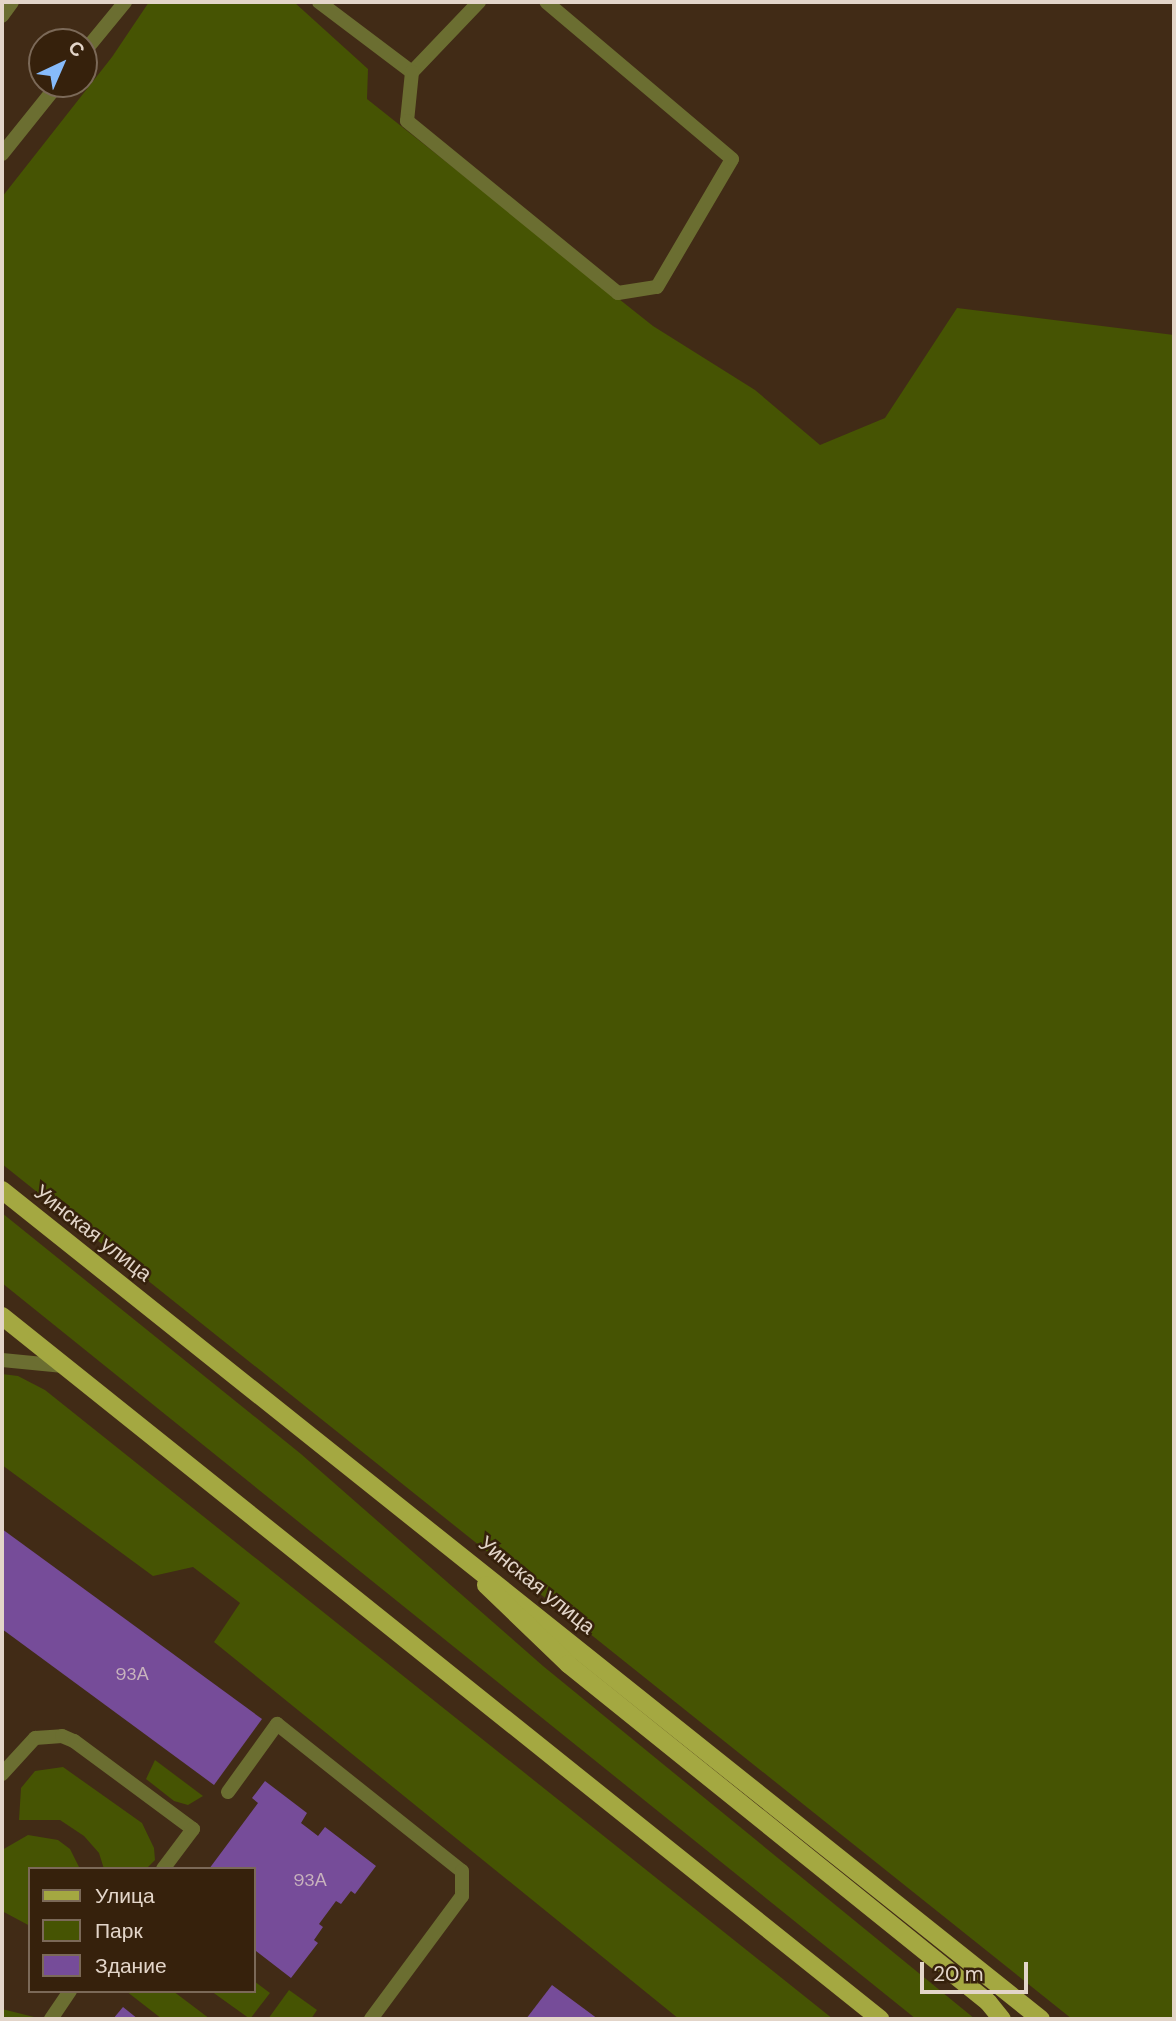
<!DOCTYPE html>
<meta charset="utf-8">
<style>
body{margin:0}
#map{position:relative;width:1176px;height:2021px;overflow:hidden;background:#412b16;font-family:"DM Sans",sans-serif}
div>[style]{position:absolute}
.green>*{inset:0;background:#465403}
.building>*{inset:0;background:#764c99}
.lane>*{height:14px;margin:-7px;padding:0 7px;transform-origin:7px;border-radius:7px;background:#6b6e31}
.street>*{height:14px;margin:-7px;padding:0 7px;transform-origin:7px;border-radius:7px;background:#6b6e31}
.primary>*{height:18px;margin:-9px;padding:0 9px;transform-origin:9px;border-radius:9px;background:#a4a841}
span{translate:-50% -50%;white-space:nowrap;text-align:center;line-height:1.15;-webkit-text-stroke:5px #36210c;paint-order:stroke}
.number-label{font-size:18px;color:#c8b3bd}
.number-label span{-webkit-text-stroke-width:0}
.street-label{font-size:21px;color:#e3d5c9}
.frame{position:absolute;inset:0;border:4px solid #e3d5c9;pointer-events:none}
.legend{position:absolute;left:28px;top:1867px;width:228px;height:126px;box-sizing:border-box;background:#36210c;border:2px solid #7b6958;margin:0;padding:9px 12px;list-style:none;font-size:21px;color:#e3d5c9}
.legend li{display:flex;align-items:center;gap:14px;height:35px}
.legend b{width:35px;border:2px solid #7b6958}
.north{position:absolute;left:28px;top:28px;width:70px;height:70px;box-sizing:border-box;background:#36210c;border:2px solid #7b6958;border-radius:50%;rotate:44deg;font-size:19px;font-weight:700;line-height:28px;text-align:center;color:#e3d5c9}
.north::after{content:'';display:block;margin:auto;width:24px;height:32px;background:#87bbfb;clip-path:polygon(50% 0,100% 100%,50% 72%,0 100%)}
.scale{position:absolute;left:920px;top:1962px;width:108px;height:32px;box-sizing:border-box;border:4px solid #e3d5c9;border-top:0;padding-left:9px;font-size:21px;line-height:24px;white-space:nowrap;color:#e3d5c9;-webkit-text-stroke:5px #36210c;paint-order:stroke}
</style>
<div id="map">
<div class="green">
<div style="clip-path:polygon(149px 2px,294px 2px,368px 69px,367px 99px,653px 326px,755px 390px,820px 445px,885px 418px,957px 308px,1174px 335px,1174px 2019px,1072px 2019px,2px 1164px,2px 197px,112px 57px)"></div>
<div style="clip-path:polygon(2px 1213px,301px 1454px,543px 1666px,975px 2019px,916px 2019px,2px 1283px)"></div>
<div style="clip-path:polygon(2px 1374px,18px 1376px,45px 1390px,833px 2019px,679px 2019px,214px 1642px,240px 1603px,193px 1567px,153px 1576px,2px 1465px)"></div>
<div style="clip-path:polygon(155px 1760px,203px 1796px,188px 1805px,174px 1801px,146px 1779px)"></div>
<div style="clip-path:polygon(63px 1767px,142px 1823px,154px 1848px,155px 1860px,146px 1869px,104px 1869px,99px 1853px,84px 1836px,60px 1820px,19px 1820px,21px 1788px,35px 1771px)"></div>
<div style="clip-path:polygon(28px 1835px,58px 1840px,70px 1849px,80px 1869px,30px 1869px,30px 1926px,2px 1911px,2px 1850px)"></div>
<div style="clip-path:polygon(254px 1981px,270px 1993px,250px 2019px,211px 1991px,254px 1991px)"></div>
<div style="clip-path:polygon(289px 1990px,317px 2010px,311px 2019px,268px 2019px)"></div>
<div style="clip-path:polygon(126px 1991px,173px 1991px,210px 2019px,162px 2019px)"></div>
<div style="clip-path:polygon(2px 2009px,34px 2017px,2px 2019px)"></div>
</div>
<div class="building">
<div style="clip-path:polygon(2px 1529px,262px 1719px,214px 1785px,2px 1629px)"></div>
<div style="clip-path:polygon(265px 1781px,307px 1813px,301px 1823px,318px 1836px,325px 1827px,376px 1866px,355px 1894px,351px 1891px,341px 1904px,336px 1901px,319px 1924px,323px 1927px,314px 1940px,318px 1943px,291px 1978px,256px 1951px,254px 1869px,209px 1869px,258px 1803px,252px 1798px)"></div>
<div style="clip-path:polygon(552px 1985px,598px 2019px,526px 2019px)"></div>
<div style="clip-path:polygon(123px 2007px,138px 2019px,113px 2019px)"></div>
</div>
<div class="lane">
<div style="left:319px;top:2px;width:116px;rotate:37deg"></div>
<div style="left:479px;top:2px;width:97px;rotate:133.7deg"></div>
<div style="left:412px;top:72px;width:49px;rotate:95.8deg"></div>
<div style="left:407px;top:121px;width:272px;rotate:39.2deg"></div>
<div style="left:618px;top:293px;width:39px;rotate:-9deg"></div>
<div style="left:657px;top:287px;width:148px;rotate:-59.6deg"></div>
<div style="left:732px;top:159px;width:243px;rotate:-139.8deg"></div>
<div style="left:84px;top:52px;width:65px;rotate:-50.6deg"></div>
<div style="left:2px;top:154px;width:90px;rotate:-51.3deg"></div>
<div style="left:2px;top:1774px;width:49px;rotate:-47.5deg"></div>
<div style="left:35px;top:1738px;width:27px;rotate:-4deg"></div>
<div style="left:62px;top:1736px;width:13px;rotate:23deg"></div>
<div style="left:74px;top:1741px;width:148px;rotate:36.5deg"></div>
<div style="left:193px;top:1829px;width:50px;rotate:126.9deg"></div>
<div style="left:228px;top:1792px;width:84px;rotate:-54.2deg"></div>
<div style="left:277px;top:1724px;width:236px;rotate:38.5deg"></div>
<div style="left:462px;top:1871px;width:25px;rotate:90deg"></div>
<div style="left:462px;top:1896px;width:153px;rotate:126.5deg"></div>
<div style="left:51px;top:2019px;width:34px;rotate:-56deg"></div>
</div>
<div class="street">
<div style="left:2px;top:16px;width:17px;rotate:-54deg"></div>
<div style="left:2px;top:1360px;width:62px;rotate:5.5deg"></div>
</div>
<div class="primary">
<div style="left:2px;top:1190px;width:1329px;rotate:38.59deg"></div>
<div style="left:2px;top:1316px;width:1125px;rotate:38.68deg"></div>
<div style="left:486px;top:1585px;width:114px;rotate:43.9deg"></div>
<div style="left:568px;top:1664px;width:539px;rotate:38.83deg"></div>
<div style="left:988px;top:2002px;width:22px;rotate:51deg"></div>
</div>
<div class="number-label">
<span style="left:132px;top:1674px">93А</span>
<span style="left:310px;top:1880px">93А</span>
</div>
<div class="street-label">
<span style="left:93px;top:1233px;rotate:38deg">Уинская улица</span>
<span style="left:537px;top:1585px;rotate:39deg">Уинская улица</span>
</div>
<div class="frame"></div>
<ul class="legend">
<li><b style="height:9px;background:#a4a841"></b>Улица</li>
<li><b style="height:19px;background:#465403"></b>Парк</li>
<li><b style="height:19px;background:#764c99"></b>Здание</li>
</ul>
<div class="north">С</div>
<div class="scale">20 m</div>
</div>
